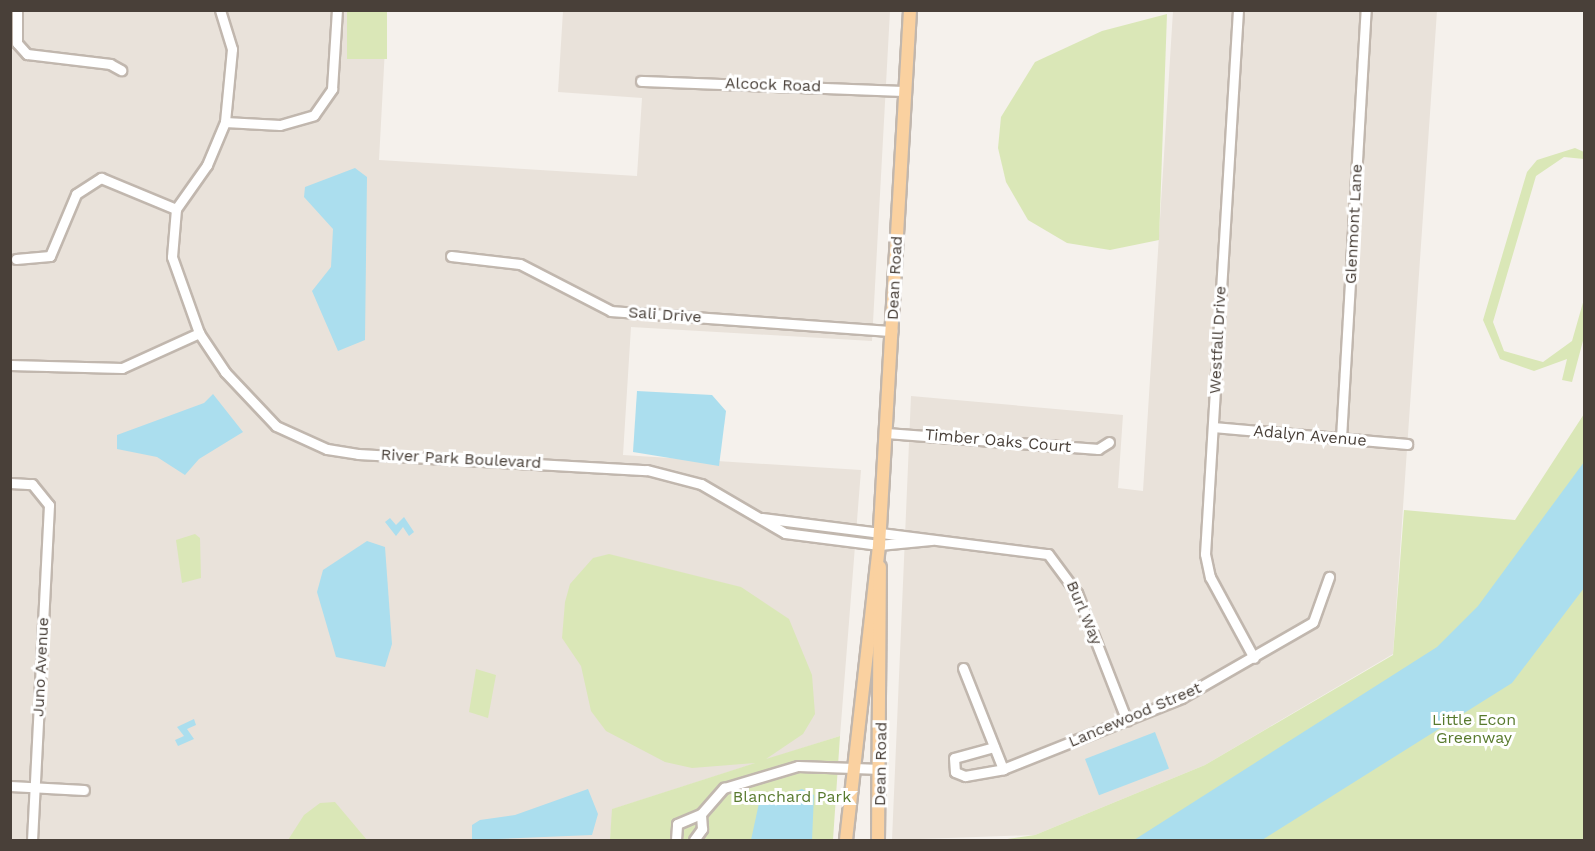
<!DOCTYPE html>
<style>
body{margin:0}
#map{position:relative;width:1595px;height:851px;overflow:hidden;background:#f5f1ec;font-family:"Work Sans",sans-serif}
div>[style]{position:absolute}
.residential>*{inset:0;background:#e9e2da}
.green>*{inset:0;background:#dae7b7;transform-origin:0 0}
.water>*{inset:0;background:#abdeee;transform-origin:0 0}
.roads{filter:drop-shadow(2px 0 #c1b7ae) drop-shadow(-2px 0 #c1b7ae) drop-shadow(0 2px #c1b7ae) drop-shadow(0 -2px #c1b7ae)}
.minor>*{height:9px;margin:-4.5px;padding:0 4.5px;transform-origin:4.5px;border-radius:4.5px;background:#fff}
.major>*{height:12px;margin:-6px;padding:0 6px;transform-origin:6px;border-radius:6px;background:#fad1a0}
span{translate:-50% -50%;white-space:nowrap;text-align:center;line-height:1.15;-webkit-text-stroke:6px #fff;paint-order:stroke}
.street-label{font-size:16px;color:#494039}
.park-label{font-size:16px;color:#587a2e}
.frame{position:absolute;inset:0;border:12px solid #494039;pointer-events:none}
</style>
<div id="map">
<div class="residential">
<div style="clip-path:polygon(10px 11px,387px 11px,379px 160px,637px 176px,642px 98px,558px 92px,563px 11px,890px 11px,872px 341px,631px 327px,623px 455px,861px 470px,840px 736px,613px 809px,610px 839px,11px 840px)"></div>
<div style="clip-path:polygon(1173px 11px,1437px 11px,1393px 654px,1205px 765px,1035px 835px,892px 840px,911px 396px,1123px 415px,1118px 488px,1143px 491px)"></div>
</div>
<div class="green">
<div style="left:347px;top:11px;width:40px;height:48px"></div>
<div style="clip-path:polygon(1167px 14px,1159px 240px,1110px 250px,1067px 243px,1028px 220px,1006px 182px,998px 148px,1001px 117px,1035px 62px,1102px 31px)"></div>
<div style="clip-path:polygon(1575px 148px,1584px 152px,1584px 159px,1564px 157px,1536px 176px,1493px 322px,1504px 351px,1543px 362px,1572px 341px,1584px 299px,1584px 337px,1572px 382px,1562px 380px,1567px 359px,1534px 371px,1500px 359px,1483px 320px,1527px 172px,1537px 160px)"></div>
<div style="clip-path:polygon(1584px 414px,1584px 840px,1000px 840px,1035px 835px,1205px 765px,1393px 655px,1404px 510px,1515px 520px)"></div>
<div style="clip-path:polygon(195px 534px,200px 538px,201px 578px,182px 583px,176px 540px)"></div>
<div style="clip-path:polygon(609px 554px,741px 587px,789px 619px,812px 675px,815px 714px,803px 734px,766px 759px,840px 736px,833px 840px,596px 840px,610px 839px,612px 809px,755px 763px,692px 768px,665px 762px,606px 731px,591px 711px,581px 666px,562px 638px,565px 602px,570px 584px,593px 558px)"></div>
<div style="clip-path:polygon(476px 669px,496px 675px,488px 718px,469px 712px)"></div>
<div style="clip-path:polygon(335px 802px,367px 840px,288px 840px,304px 815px,320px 803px)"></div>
</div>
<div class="water">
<div style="clip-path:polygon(355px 168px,367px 177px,365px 340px,338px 351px,312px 291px,331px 267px,333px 229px,304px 197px,305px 187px)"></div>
<div style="clip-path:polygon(637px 391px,712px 395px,726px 411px,719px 466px,633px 452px)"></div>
<div style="clip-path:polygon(213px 394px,243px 432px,199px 459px,185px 475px,157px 457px,117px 449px,117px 435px,204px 403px)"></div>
<div style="clip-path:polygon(1584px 462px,1584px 588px,1512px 683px,1262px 840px,1134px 840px,1437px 647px,1478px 606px)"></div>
<div style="clip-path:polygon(404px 517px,414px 532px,409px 536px,403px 527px,396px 536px,385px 522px,390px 518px,396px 525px)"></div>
<div style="clip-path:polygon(367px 541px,385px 547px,392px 644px,385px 667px,336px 657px,317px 592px,323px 570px)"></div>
<div style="clip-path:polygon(194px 719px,196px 725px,187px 729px,194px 739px,178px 746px,175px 740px,184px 736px,177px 727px)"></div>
<div style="left:1155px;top:732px;width:39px;height:75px;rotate:69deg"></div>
<div style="clip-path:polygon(588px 789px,598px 814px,592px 835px,472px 840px,472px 825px,480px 820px,515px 815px)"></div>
<div style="clip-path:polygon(802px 789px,814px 795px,812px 840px,751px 840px,759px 803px)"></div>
</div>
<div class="roads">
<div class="minor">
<div style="left:17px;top:10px;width:33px;rotate:90deg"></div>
<div style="left:17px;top:43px;width:15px;rotate:48deg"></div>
<div style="left:27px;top:54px;width:84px;rotate:6.9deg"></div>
<div style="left:110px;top:64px;width:13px;rotate:29deg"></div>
<div style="left:220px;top:10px;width:41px;rotate:72.9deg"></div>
<div style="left:232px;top:49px;width:73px;rotate:95.5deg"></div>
<div style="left:225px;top:122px;width:47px;rotate:112.7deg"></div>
<div style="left:207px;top:165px;width:54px;rotate:125.2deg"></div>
<div style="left:176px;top:209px;width:48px;rotate:94.8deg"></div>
<div style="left:172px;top:257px;width:81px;rotate:70.4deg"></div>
<div style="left:199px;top:333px;width:47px;rotate:56.3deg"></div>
<div style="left:225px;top:372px;width:74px;rotate:46.6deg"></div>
<div style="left:276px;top:426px;width:56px;rotate:24.3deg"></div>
<div style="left:327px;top:449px;width:31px;rotate:9deg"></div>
<div style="left:358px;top:454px;width:289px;rotate:3.2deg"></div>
<div style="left:647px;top:470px;width:56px;rotate:14.5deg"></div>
<div style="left:701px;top:484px;width:97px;rotate:30.3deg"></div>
<div style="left:785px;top:533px;width:95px;rotate:7.3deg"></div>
<div style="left:879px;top:545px;width:52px;rotate:-5.5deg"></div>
<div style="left:1238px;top:10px;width:545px;rotate:93.47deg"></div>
<div style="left:1205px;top:554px;width:24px;rotate:78deg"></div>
<div style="left:1210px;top:577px;width:92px;rotate:61.5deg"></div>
<div style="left:641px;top:81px;width:264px;rotate:2.2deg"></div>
<div style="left:225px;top:122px;width:55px;rotate:3.1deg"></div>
<div style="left:280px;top:125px;width:35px;rotate:-16deg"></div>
<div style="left:314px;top:115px;width:32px;rotate:-55deg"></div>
<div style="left:332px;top:89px;width:79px;rotate:-86.4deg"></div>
<div style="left:451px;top:256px;width:69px;rotate:6.6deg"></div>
<div style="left:520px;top:264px;width:102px;rotate:27.3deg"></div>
<div style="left:611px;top:311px;width:282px;rotate:4.1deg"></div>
<div style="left:16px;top:259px;width:34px;rotate:-5deg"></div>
<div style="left:50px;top:256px;width:67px;rotate:-67.2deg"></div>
<div style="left:76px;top:194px;width:30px;rotate:-33deg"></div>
<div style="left:101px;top:178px;width:81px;rotate:22.5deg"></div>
<div style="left:10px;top:365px;width:112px;rotate:1.5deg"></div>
<div style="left:122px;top:368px;width:85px;rotate:-24.4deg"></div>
<div style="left:1213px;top:427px;width:195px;rotate:5deg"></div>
<div style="left:886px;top:433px;width:213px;rotate:4.3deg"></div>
<div style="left:1098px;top:449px;width:13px;rotate:-32deg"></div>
<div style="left:1341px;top:438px;width:429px;rotate:-86.7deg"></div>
<div style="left:10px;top:483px;width:22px;rotate:3deg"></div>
<div style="left:32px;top:484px;width:27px;rotate:51deg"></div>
<div style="left:49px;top:505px;width:335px;rotate:92.9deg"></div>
<div style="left:762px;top:518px;width:288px;rotate:7.2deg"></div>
<div style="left:1048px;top:554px;width:49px;rotate:53.4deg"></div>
<div style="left:1077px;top:593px;width:137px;rotate:68.7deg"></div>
<div style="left:963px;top:668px;width:109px;rotate:68.4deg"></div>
<div style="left:994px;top:747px;width:41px;rotate:164.6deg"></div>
<div style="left:954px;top:758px;width:14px;rotate:86deg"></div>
<div style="left:955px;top:772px;width:11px;rotate:22deg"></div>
<div style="left:965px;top:776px;width:39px;rotate:-10deg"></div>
<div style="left:1003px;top:769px;width:192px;rotate:-21.7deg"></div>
<div style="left:1181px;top:698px;width:152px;rotate:-29.9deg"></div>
<div style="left:1313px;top:622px;width:48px;rotate:-70.4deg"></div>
<div style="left:10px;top:786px;width:74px;rotate:3.1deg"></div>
<div style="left:676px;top:840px;width:16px;rotate:-86deg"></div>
<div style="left:677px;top:824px;width:26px;rotate:-23deg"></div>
<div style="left:701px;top:814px;width:35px;rotate:-49deg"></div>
<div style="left:724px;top:788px;width:77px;rotate:-16.6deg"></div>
<div style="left:798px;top:766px;width:83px;rotate:2.1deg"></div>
<div style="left:694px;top:840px;width:14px;rotate:-54deg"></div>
<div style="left:702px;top:829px;width:15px;rotate:-94deg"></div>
</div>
<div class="major">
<div style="left:846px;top:840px;width:297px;rotate:-83.6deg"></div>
<div style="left:879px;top:545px;width:536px;rotate:-86.68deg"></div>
<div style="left:878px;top:840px;width:273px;rotate:-89.6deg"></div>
</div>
</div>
<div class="street-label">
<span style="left:773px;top:85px;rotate:2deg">Alcock Road</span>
<span style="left:1354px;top:224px;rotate:-87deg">Glenmont Lane</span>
<span style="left:895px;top:278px;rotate:-87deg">Dean Road</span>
<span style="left:665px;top:315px;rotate:4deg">Sali Drive</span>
<span style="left:1218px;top:340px;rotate:-87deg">Westfall Drive</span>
<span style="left:1310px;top:436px;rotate:5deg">Adalyn Avenue</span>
<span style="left:998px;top:441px;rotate:5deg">Timber Oaks Court</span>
<span style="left:461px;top:459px;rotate:3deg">River Park Boulevard</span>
<span style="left:1084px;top:613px;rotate:67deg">Burl Way</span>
<span style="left:41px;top:667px;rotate:-87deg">Juno Avenue</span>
<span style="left:1135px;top:715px;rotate:-23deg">Lancewood Street</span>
<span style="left:881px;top:764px;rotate:-89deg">Dean Road</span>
</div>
<div class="park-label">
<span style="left:1474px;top:729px">Little Econ<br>Greenway</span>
<span style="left:792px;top:797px">Blanchard Park</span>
</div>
<div class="frame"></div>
</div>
